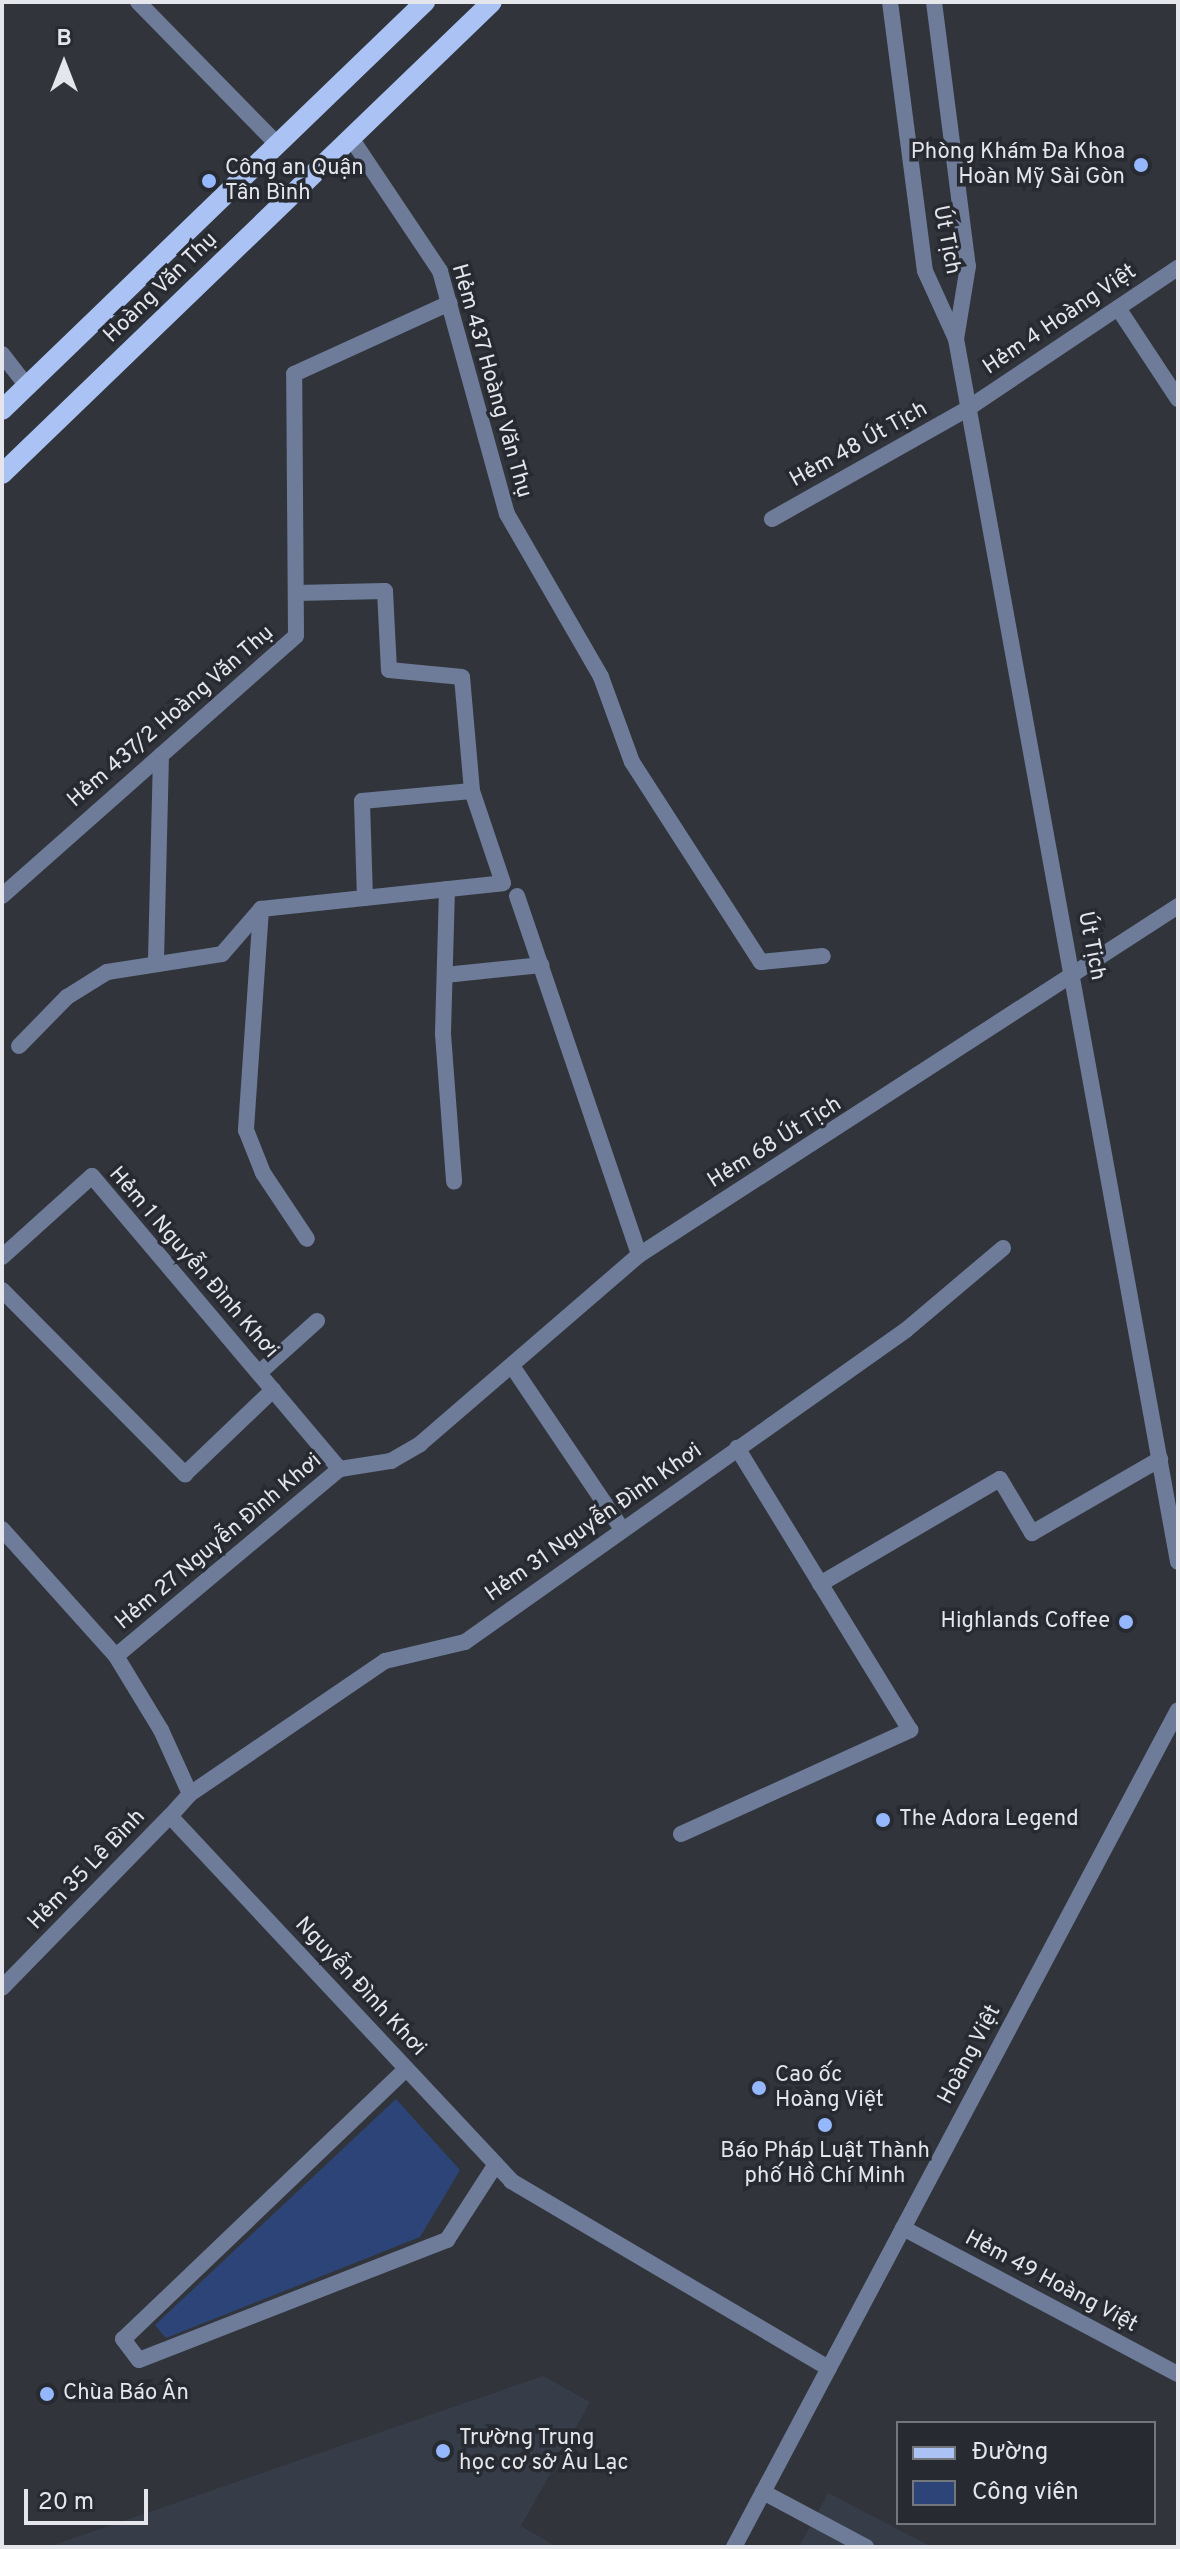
<!DOCTYPE html>
<meta charset="utf-8">
<style>
body{margin:0}
#map{position:relative;width:1180px;height:2549px;overflow:hidden;background:#31353b;font-family:Overpass,sans-serif}
div>[style]{position:absolute}
.built>*{inset:0;background:#363c48}
.green>*{inset:0;background:#2d4478}
.service>*{height:16px;margin:-8px;padding:0 8px;transform-origin:8px;border-radius:8px;background:#6e7c9a}
.minor>*{height:16px;margin:-8px;padding:0 8px;transform-origin:8px;border-radius:8px;background:#6e7c9a}
.tertiary>*{height:16px;margin:-8px;padding:0 8px;transform-origin:8px;border-radius:8px;background:#6e7c9a}
.primary>*{height:20px;margin:-10px;padding:0 10px;transform-origin:10px;border-radius:10px;background:#abc3f4}
.dots>*{width:22px;height:22px;translate:-50% -50%;box-sizing:border-box;border:4px solid #272b31;border-radius:50%}
span{translate:-50% -50%;white-space:nowrap;text-align:center;line-height:1.15;-webkit-text-stroke:7px #272b31;paint-order:stroke}
.poi-label{font-size:22px;color:#e4e6eb}
.right{translate:-100% -50%;text-align:right}
.left{translate:0 -50%;text-align:left}
.street-label{font-size:22px;color:#e4e6eb}
.frame{position:absolute;inset:0;border:4px solid #e4e6eb;pointer-events:none}
.legend{position:absolute;left:896px;top:2421px;width:260px;height:104px;box-sizing:border-box;background:#272b31;border:2px solid #73767b;margin:0;padding:10px 14px;list-style:none;font-size:24px;color:#e4e6eb}
.legend li{display:flex;align-items:center;gap:16px;height:40px}
.legend b{width:40px;border:2px solid #73767b}
.north{position:absolute;left:24px;top:24px;width:80px;height:80px;-webkit-text-stroke:6px #272b31;paint-order:stroke;rotate:0deg;font-size:22px;font-weight:700;line-height:32px;text-align:center;color:#e4e6eb}
.north::after{content:'';display:block;margin:auto;width:28px;height:36px;background:#e4e6eb;clip-path:polygon(50% 0,100% 100%,50% 72%,0 100%)}
.scale{position:absolute;left:24px;top:2489px;width:124px;height:36px;box-sizing:border-box;border:4px solid #e4e6eb;border-top:0;padding-left:10px;font-size:24px;line-height:28px;white-space:nowrap;color:#e4e6eb;-webkit-text-stroke:6px #272b31;paint-order:stroke}
</style>
<div id="map">
<div class="built">
<div style="clip-path:polygon(543px 2376px,590px 2402px,521px 2526px,557px 2547px,48px 2547px)"></div>
<div style="clip-path:polygon(828px 2493px,932px 2547px,799px 2547px)"></div>
</div>
<div class="green">
<div style="clip-path:polygon(396px 2099px,460px 2170px,420px 2237px,166px 2338px,155px 2325px)"></div>
</div>
<div class="service">
<div style="left:1118px;top:308px;width:109px;rotate:56.6deg"></div>
<div style="left:447px;top:889px;width:145px;rotate:91.6deg"></div>
<div style="left:443px;top:1034px;width:148px;rotate:85.7deg"></div>
<div style="left:517px;top:896px;width:379px;rotate:71.2deg"></div>
<div style="left:365px;top:898px;width:97px;rotate:-91.8deg"></div>
<div style="left:362px;top:801px;width:110px;rotate:-5.2deg"></div>
<div style="left:261px;top:909px;width:222px;rotate:93.9deg"></div>
<div style="left:246px;top:1130px;width:46px;rotate:68.4deg"></div>
<div style="left:263px;top:1173px;width:79px;rotate:56.3deg"></div>
<div style="left:156px;top:960px;width:205px;rotate:-88.6deg"></div>
<div style="left:445px;top:975px;width:97px;rotate:-5.9deg"></div>
<div style="left:19px;top:1046px;width:69px;rotate:-45.6deg"></div>
<div style="left:67px;top:997px;width:47px;rotate:-32deg"></div>
<div style="left:107px;top:972px;width:116px;rotate:-8.9deg"></div>
<div style="left:222px;top:954px;width:60px;rotate:-49.1deg"></div>
<div style="left:261px;top:909px;width:243px;rotate:-6.1deg"></div>
<div style="left:503px;top:883px;width:97px;rotate:-108.6deg"></div>
<div style="left:472px;top:791px;width:114px;rotate:-95deg"></div>
<div style="left:462px;top:677px;width:73px;rotate:-174.5deg"></div>
<div style="left:389px;top:670px;width:79px;rotate:-92.9deg"></div>
<div style="left:385px;top:591px;width:89px;rotate:178.7deg"></div>
<div style="left:2px;top:1257px;width:121px;rotate:-42deg"></div>
<div style="left:92px;top:1176px;width:384px;rotate:49.8deg"></div>
<div style="left:2px;top:1290px;width:260px;rotate:45.2deg"></div>
<div style="left:185px;top:1474px;width:122px;rotate:-43.7deg"></div>
<div style="left:259px;top:1373px;width:78px;rotate:-41.9deg"></div>
<div style="left:820px;top:1584px;width:208px;rotate:-30.3deg"></div>
<div style="left:1000px;top:1479px;width:63px;rotate:59.3deg"></div>
<div style="left:1032px;top:1533px;width:148px;rotate:-30deg"></div>
<div style="left:190px;top:1794px;width:236px;rotate:-34.3deg"></div>
<div style="left:385px;top:1661px;width:82px;rotate:-13.4deg"></div>
<div style="left:465px;top:1642px;width:540px;rotate:-35.28deg"></div>
<div style="left:906px;top:1330px;width:127px;rotate:-40.2deg"></div>
<div style="left:681px;top:1834px;width:252px;rotate:-24.4deg"></div>
<div style="left:910px;top:1730px;width:331px;rotate:-121.5deg"></div>
<div style="left:406px;top:2069px;width:391px;rotate:136.3deg"></div>
<div style="left:123px;top:2339px;width:26px;rotate:53deg"></div>
<div style="left:139px;top:2360px;width:331px;rotate:-21.3deg"></div>
<div style="left:447px;top:2240px;width:90px;rotate:-57.2deg"></div>
<div style="left:903px;top:2228px;width:311px;rotate:28deg"></div>
<div style="left:763px;top:2492px;width:117px;rotate:28.1deg"></div>
</div>
<div class="minor">
<div style="left:138px;top:2px;width:199px;rotate:45.6deg"></div>
<div style="left:351px;top:138px;width:160px;rotate:56.2deg"></div>
<div style="left:440px;top:271px;width:252px;rotate:74.6deg"></div>
<div style="left:507px;top:514px;width:188px;rotate:60deg"></div>
<div style="left:601px;top:677px;width:90px;rotate:70deg"></div>
<div style="left:632px;top:762px;width:238px;rotate:57.2deg"></div>
<div style="left:761px;top:962px;width:62px;rotate:-5.5deg"></div>
<div style="left:2px;top:354px;width:41px;rotate:52deg"></div>
<div style="left:772px;top:519px;width:224px;rotate:-29.4deg"></div>
<div style="left:967px;top:409px;width:254px;rotate:-33.8deg"></div>
<div style="left:2px;top:896px;width:392px;rotate:-41.5deg"></div>
<div style="left:296px;top:636px;width:262px;rotate:-90.4deg"></div>
<div style="left:294px;top:374px;width:171px;rotate:-24.5deg"></div>
<div style="left:514px;top:1369px;width:193px;rotate:56deg"></div>
<div style="left:2px;top:1529px;width:171px;rotate:48.1deg"></div>
<div style="left:116px;top:1656px;width:87px;rotate:58.7deg"></div>
<div style="left:161px;top:1730px;width:70px;rotate:65.6deg"></div>
<div style="left:190px;top:1794px;width:30px;rotate:132deg"></div>
<div style="left:170px;top:1816px;width:500px;rotate:46.9deg"></div>
<div style="left:511px;top:2181px;width:369px;rotate:30.5deg"></div>
<div style="left:116px;top:1656px;width:292px;rotate:-39.9deg"></div>
<div style="left:340px;top:1469px;width:52px;rotate:-8.9deg"></div>
<div style="left:391px;top:1461px;width:34px;rotate:-30deg"></div>
<div style="left:420px;top:1444px;width:289px;rotate:-40.8deg"></div>
<div style="left:639px;top:1255px;width:642px;rotate:-32.92deg"></div>
<div style="left:2px;top:1988px;width:240px;rotate:-45.7deg"></div>
<div style="left:734px;top:2547px;width:947px;rotate:-62.06deg"></div>
</div>
<div class="tertiary">
<div style="left:890px;top:2px;width:271px;rotate:82.6deg"></div>
<div style="left:925px;top:271px;width:75px;rotate:65.5deg"></div>
<div style="left:956px;top:339px;width:1243px;rotate:79.71deg"></div>
<div style="left:934px;top:2px;width:266px;rotate:82.7deg"></div>
<div style="left:968px;top:266px;width:74px;rotate:99.3deg"></div>
</div>
<div class="primary">
<div style="left:2px;top:410px;width:588px;rotate:-43.97deg"></div>
<div style="left:2px;top:474px;width:680px;rotate:-43.93deg"></div>
</div>
<div class="dots">
<div style="left:1141px;top:165px;background:#95b7fd"></div>
<div style="left:209px;top:181px;background:#95b7fd"></div>
<div style="left:1126px;top:1622px;background:#95b7fd"></div>
<div style="left:883px;top:1820px;background:#95b7fd"></div>
<div style="left:759px;top:2088px;background:#95b7fd"></div>
<div style="left:825px;top:2125px;background:#95b7fd"></div>
<div style="left:47px;top:2394px;background:#95b7fd"></div>
<div style="left:443px;top:2451px;background:#95b7fd"></div>
</div>
<div class="poi-label">
<span class="right" style="left:1125px;top:165px">Phòng Khám Đa Khoa<br>Hoàn Mỹ Sài Gòn</span>
<span class="left" style="left:225px;top:181px">Công an Quận<br>Tân Bình</span>
<span class="right" style="left:1110px;top:1622px">Highlands Coffee</span>
<span class="left" style="left:899px;top:1820px">The Adora Legend</span>
<span class="left" style="left:775px;top:2088px">Cao ốc<br>Hoàng Việt</span>
<span style="left:825px;top:2164px">Báo Pháp Luật Thành<br>phố Hồ Chí Minh</span>
<span class="left" style="left:63px;top:2394px">Chùa Báo Ân</span>
<span class="left" style="left:459px;top:2451px">Trường Trung<br>học cơ sở Âu Lạc</span>
</div>
<div class="street-label">
<span style="left:946px;top:240px;rotate:79deg">Út Tịch</span>
<span style="left:161px;top:288px;rotate:-44deg">Hoàng Văn Thụ</span>
<span style="left:1060px;top:320px;rotate:-34deg">Hẻm 4 Hoàng Việt</span>
<span style="left:491px;top:381px;rotate:74deg">Hẻm 437 Hoàng Văn Thụ</span>
<span style="left:859px;top:445px;rotate:-29deg">Hẻm 48 Út Tịch</span>
<span style="left:171px;top:717px;rotate:-41deg">Hẻm 437/2 Hoàng Văn Thụ</span>
<span style="left:1091px;top:946px;rotate:79deg">Út Tịch</span>
<span style="left:775px;top:1143px;rotate:-32deg">Hẻm 68 Út Tịch</span>
<span style="left:193px;top:1263px;rotate:49deg">Hẻm 1 Nguyễn Đình Khơi</span>
<span style="left:594px;top:1523px;rotate:-35deg">Hẻm 31 Nguyễn Đình Khơi</span>
<span style="left:219px;top:1542px;rotate:-40deg">Hẻm 27 Nguyễn Đình Khơi</span>
<span style="left:87px;top:1870px;rotate:-46deg">Hẻm 35 Lê Bình</span>
<span style="left:360px;top:1987px;rotate:47deg">Nguyễn Đình Khơi</span>
<span style="left:970px;top:2055px;rotate:-62deg">Hoàng Việt</span>
<span style="left:1051px;top:2282px;rotate:28deg">Hẻm 49 Hoàng Việt</span>
</div>
<div class="frame"></div>
<ul class="legend">
<li><b style="height:10px;background:#abc3f4"></b>Đường</li>
<li><b style="height:22px;background:#2d4478"></b>Công viên</li>
</ul>
<div class="north">B</div>
<div class="scale">20 m</div>
</div>
